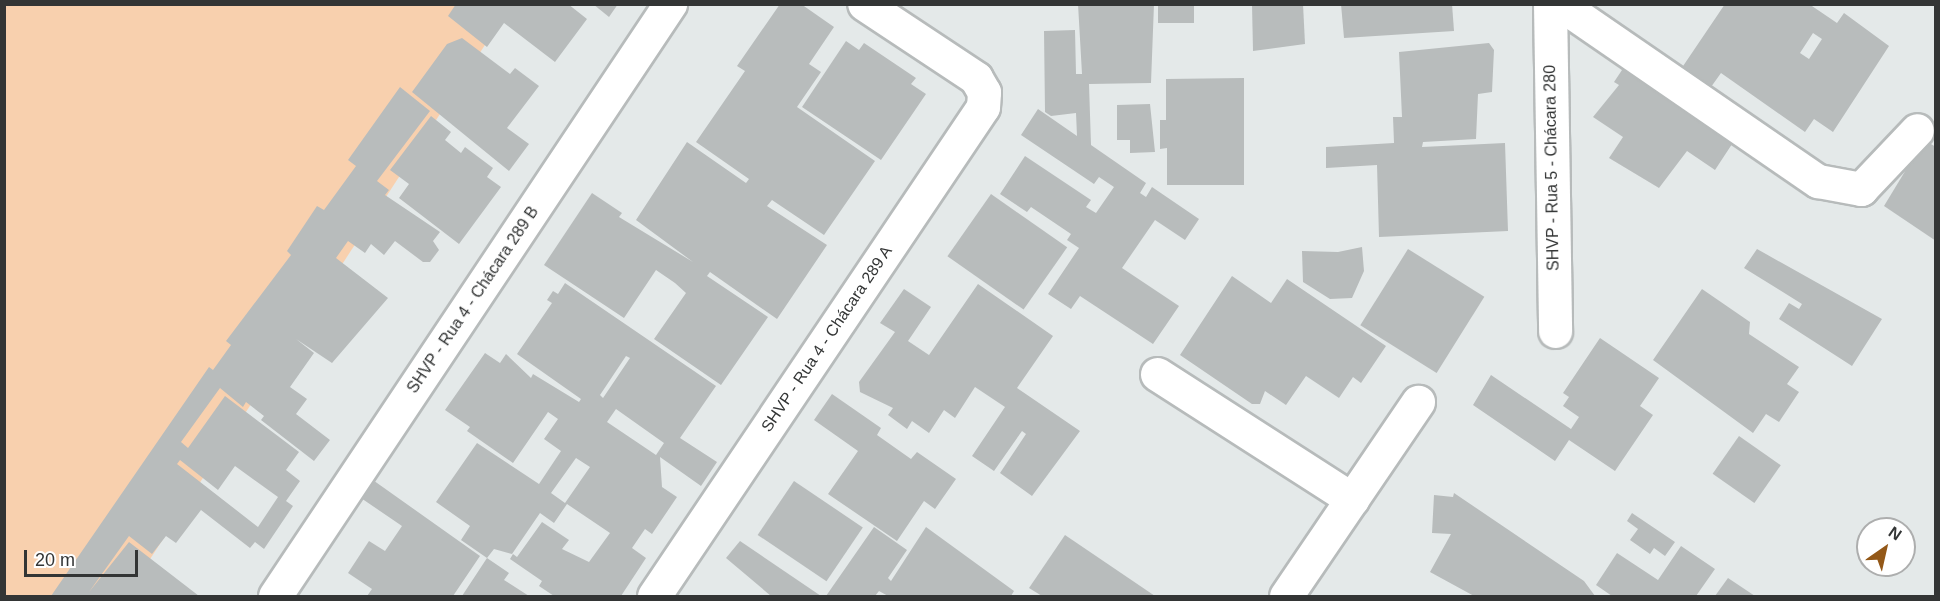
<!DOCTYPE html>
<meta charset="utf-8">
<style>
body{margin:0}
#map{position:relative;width:1940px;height:601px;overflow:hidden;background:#e4e9e9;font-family:Helvetica,sans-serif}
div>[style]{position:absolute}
.green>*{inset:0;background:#f8d0ae}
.building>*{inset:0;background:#b8bcbc;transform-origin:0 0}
.roads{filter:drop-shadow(2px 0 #b7bbbb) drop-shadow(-2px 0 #b7bbbb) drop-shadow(0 2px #b7bbbb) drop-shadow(0 -2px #b7bbbb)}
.minor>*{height:33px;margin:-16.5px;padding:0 16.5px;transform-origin:16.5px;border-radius:16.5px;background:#fff}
span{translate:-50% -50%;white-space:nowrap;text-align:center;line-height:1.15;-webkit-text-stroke:6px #fff;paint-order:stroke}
.street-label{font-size:16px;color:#333535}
.frame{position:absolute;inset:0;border:6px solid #333535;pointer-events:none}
.north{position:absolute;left:1856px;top:517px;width:60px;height:60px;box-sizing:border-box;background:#fff;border:2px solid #adaeae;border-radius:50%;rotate:34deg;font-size:16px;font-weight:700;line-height:24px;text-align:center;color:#333535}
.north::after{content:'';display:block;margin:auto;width:21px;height:27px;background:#935818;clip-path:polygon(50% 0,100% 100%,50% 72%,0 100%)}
.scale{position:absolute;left:24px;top:550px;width:114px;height:27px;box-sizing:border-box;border:3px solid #333535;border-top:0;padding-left:8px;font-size:18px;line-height:21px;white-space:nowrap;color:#333535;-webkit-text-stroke:4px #fff;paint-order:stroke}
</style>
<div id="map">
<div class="green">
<div style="clip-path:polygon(4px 5px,511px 5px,126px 596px,5px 596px)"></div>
</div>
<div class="building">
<div style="clip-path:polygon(456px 4px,568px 4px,587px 19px,555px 62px,504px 23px,487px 47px,448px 16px)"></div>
<div style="clip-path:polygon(593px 4px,618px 4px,609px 17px)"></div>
<div style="clip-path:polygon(780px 4px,801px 4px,834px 27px,809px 64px,821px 72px,797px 107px,875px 161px,824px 235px,772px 200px,767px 206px,827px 245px,777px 319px,710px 272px,707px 276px,768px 317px,721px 385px,654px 339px,686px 293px,675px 283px,656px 270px,624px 318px,544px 265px,592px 193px,622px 213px,619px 217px,693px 262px,636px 220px,687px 142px,746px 183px,749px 179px,696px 142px,745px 71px,737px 66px)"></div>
<div style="clip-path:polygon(1078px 4px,1154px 4px,1151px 83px,1089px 84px,1091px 145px,1146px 183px,1140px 193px,1146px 197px,1152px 187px,1199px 219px,1185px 240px,1155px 220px,1122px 268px,1179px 306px,1153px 344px,1080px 296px,1071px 309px,1048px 294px,1079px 248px,1067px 240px,1071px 234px,1031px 207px,1027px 212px,1000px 194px,1025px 156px,1091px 200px,1086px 207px,1096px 213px,1114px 187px,1099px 177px,1094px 184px,1021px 135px,1038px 109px,1077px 136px,1076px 113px,1051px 116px,1045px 112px,1044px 31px,1075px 30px,1076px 74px,1082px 74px)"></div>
<div style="left:1158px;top:4px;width:36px;height:19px"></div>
<div style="clip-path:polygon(1252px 4px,1303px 4px,1305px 44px,1253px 51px)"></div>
<div style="clip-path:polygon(1341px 4px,1452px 4px,1454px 31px,1344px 38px)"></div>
<div style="clip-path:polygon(evenodd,1725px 4px,1809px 4px,1837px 23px,1844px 13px,1889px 46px,1833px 132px,1814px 119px,1805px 132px,1721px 73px,1706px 94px,1677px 75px,1725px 4px,1813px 33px,1822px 39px,1809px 59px,1800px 53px,1813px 33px)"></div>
<div style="clip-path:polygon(462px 38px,510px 74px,515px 68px,539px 86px,507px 128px,529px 144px,509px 171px,412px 92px,447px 44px)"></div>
<div style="clip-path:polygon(846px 41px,859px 50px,864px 43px,916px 78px,911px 84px,926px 94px,881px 160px,802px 107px)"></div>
<div style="clip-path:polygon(1489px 43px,1494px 50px,1492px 92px,1478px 94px,1476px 139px,1423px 142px,1422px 147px,1505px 143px,1508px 231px,1379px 237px,1377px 165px,1326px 168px,1326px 147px,1394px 143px,1393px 117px,1402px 117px,1399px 52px)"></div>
<div style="clip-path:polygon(1628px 61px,1738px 135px,1715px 170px,1687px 151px,1659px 188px,1609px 158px,1623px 137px,1593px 117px,1619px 85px,1614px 82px)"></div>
<div style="clip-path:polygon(1244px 78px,1244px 185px,1167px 185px,1167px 148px,1160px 149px,1160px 120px,1166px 120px,1166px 79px)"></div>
<div style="clip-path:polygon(evenodd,400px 87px,430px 111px,377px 181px,389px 190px,385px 195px,440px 232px,433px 241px,439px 250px,430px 262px,423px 262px,395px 241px,384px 255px,371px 244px,365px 253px,348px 241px,336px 258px,388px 298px,332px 363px,296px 339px,314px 353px,290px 387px,307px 399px,296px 414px,330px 440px,314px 461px,261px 420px,264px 416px,246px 402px,243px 407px,220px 388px,181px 442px,188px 448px,225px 396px,299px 452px,286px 470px,300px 481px,286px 501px,293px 506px,264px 549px,255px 542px,250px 548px,201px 510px,176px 543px,166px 536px,152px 554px,129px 536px,89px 592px,129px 542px,199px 596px,51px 596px,209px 367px,213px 370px,231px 345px,226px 341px,291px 255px,287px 251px,317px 206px,324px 210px,356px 166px,348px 160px,400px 87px,180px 460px,218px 490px,235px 466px,278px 497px,258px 527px,177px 464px,180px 460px)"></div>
<div style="clip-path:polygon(1150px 104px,1155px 152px,1130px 153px,1130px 140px,1117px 140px,1117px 105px)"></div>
<div style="clip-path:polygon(431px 116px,451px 132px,445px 140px,461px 153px,465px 147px,493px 168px,487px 177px,501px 187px,459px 244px,399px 198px,409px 184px,390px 170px)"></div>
<div style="clip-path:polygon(1924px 140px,1936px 147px,1936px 241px,1884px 206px)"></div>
<div style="left:991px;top:194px;width:93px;height:76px;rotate:35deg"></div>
<div style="clip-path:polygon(1362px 247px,1364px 271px,1352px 298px,1330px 299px,1303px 282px,1302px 251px,1338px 252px)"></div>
<div style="left:1408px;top:249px;width:90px;height:90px;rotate:32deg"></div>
<div style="clip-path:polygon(1757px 249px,1882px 319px,1852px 366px,1779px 319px,1789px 303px,1799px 309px,1802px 304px,1744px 268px)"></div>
<div style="clip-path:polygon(1232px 276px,1271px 303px,1287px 279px,1386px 346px,1361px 383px,1353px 377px,1339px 398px,1306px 376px,1286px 405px,1265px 391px,1260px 404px,1252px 404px,1180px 355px)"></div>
<div style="clip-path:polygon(evenodd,565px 283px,716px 386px,680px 438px,717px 462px,701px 486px,660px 457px,662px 487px,677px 497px,652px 534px,645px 529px,632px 548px,646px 558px,621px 596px,554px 596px,539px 586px,542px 581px,510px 559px,513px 554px,517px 557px,542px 522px,569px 540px,562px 549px,589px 562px,610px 533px,567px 504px,554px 523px,540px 513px,512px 554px,494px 549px,487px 558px,461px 540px,470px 526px,436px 502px,477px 443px,539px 484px,561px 451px,544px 439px,558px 419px,548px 412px,513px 463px,467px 431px,470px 427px,445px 410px,485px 353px,500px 363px,506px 354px,531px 378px,533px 374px,579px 402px,581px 399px,517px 354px,552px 303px,547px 300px,553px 291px,558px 294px,565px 283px,626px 356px,630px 358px,603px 398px,600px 395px,626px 356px,565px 283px,616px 409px,664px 443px,656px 455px,607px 422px,616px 409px,565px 283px,576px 458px,590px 467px,565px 503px,551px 493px,576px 458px)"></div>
<div style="clip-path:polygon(978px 284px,1053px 336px,1017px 388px,1080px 431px,1032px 496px,1000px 473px,1026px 434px,1022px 431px,994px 471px,972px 456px,1005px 407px,975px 387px,955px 418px,944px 410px,929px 433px,912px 421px,907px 429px,888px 415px,893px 408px,860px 392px,859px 382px,895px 332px,880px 323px,904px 289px,931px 307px,908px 341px,929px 355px)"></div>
<div style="clip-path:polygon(1702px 289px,1750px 322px,1749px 334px,1799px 367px,1787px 384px,1799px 392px,1779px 422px,1766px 414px,1753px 433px,1653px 360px)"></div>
<div style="clip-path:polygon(1600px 338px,1659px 378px,1640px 406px,1653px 415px,1615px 471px,1569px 440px,1555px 461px,1473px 405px,1491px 375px,1571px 429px,1579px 417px,1563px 406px,1569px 397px,1563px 393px)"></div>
<div style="clip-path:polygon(832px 394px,881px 428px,877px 435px,911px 459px,917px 452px,956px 479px,935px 509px,924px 501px,897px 541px,828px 494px,858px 451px,814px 420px)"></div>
<div style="left:1739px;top:436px;width:51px;height:46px;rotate:35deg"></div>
<div style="clip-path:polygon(370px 478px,480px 556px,453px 596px,367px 596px,372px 589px,348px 573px,369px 541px,385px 551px,402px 526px,358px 496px)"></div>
<div style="left:794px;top:481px;width:83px;height:65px;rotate:34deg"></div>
<div style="clip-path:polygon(1454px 493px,1584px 581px,1595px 596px,1474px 596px,1430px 572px,1451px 534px,1432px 533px,1434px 495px,1453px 497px)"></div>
<div style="clip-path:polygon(1632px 513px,1675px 542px,1665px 556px,1654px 548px,1650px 554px,1630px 540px,1638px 529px,1627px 521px)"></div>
<div style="clip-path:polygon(874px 527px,907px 550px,888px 578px,891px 581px,926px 527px,1014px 591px,1011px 596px,888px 596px,879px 591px,875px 596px,826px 596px)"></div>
<div style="clip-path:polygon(1065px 535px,1155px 596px,1042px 596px,1029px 588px)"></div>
<div style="clip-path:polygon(740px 541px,821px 596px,771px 596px,726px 558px)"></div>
<div style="clip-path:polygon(1681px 546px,1715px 569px,1696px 596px,1612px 596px,1596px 585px,1617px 553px,1658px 580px)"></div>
<div style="clip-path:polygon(487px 558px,509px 573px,504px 580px,529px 596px,462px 596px)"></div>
<div style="clip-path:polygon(1728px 578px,1755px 596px,1715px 596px)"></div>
</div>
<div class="roads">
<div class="minor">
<div style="left:1550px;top:4px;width:327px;rotate:89.1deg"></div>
<div style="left:1560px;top:4px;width:313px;rotate:34.5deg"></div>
<div style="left:1818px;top:181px;width:44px;rotate:10.5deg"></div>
<div style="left:1861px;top:189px;width:81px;rotate:-46.5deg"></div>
<div style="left:1157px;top:374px;width:232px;rotate:32.7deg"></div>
<div style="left:275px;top:596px;width:712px;rotate:-56.29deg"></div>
<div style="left:654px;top:596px;width:589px;rotate:-56.07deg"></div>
<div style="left:983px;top:107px;width:15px;rotate:-86deg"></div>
<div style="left:984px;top:92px;width:16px;rotate:-120deg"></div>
<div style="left:976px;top:78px;width:134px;rotate:-146.5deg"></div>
<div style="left:1286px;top:596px;width:235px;rotate:-55.8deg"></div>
</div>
</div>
<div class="street-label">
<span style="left:1552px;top:168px;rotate:-91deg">SHVP - Rua 5 - Chácara 280</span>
<span style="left:473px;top:300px;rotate:-56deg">SHVP - Rua 4 - Chácara 289 B</span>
<span style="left:827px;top:339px;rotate:-56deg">SHVP - Rua 4 - Chácara 289 A</span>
</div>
<div class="frame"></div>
<div class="north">N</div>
<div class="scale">20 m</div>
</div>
